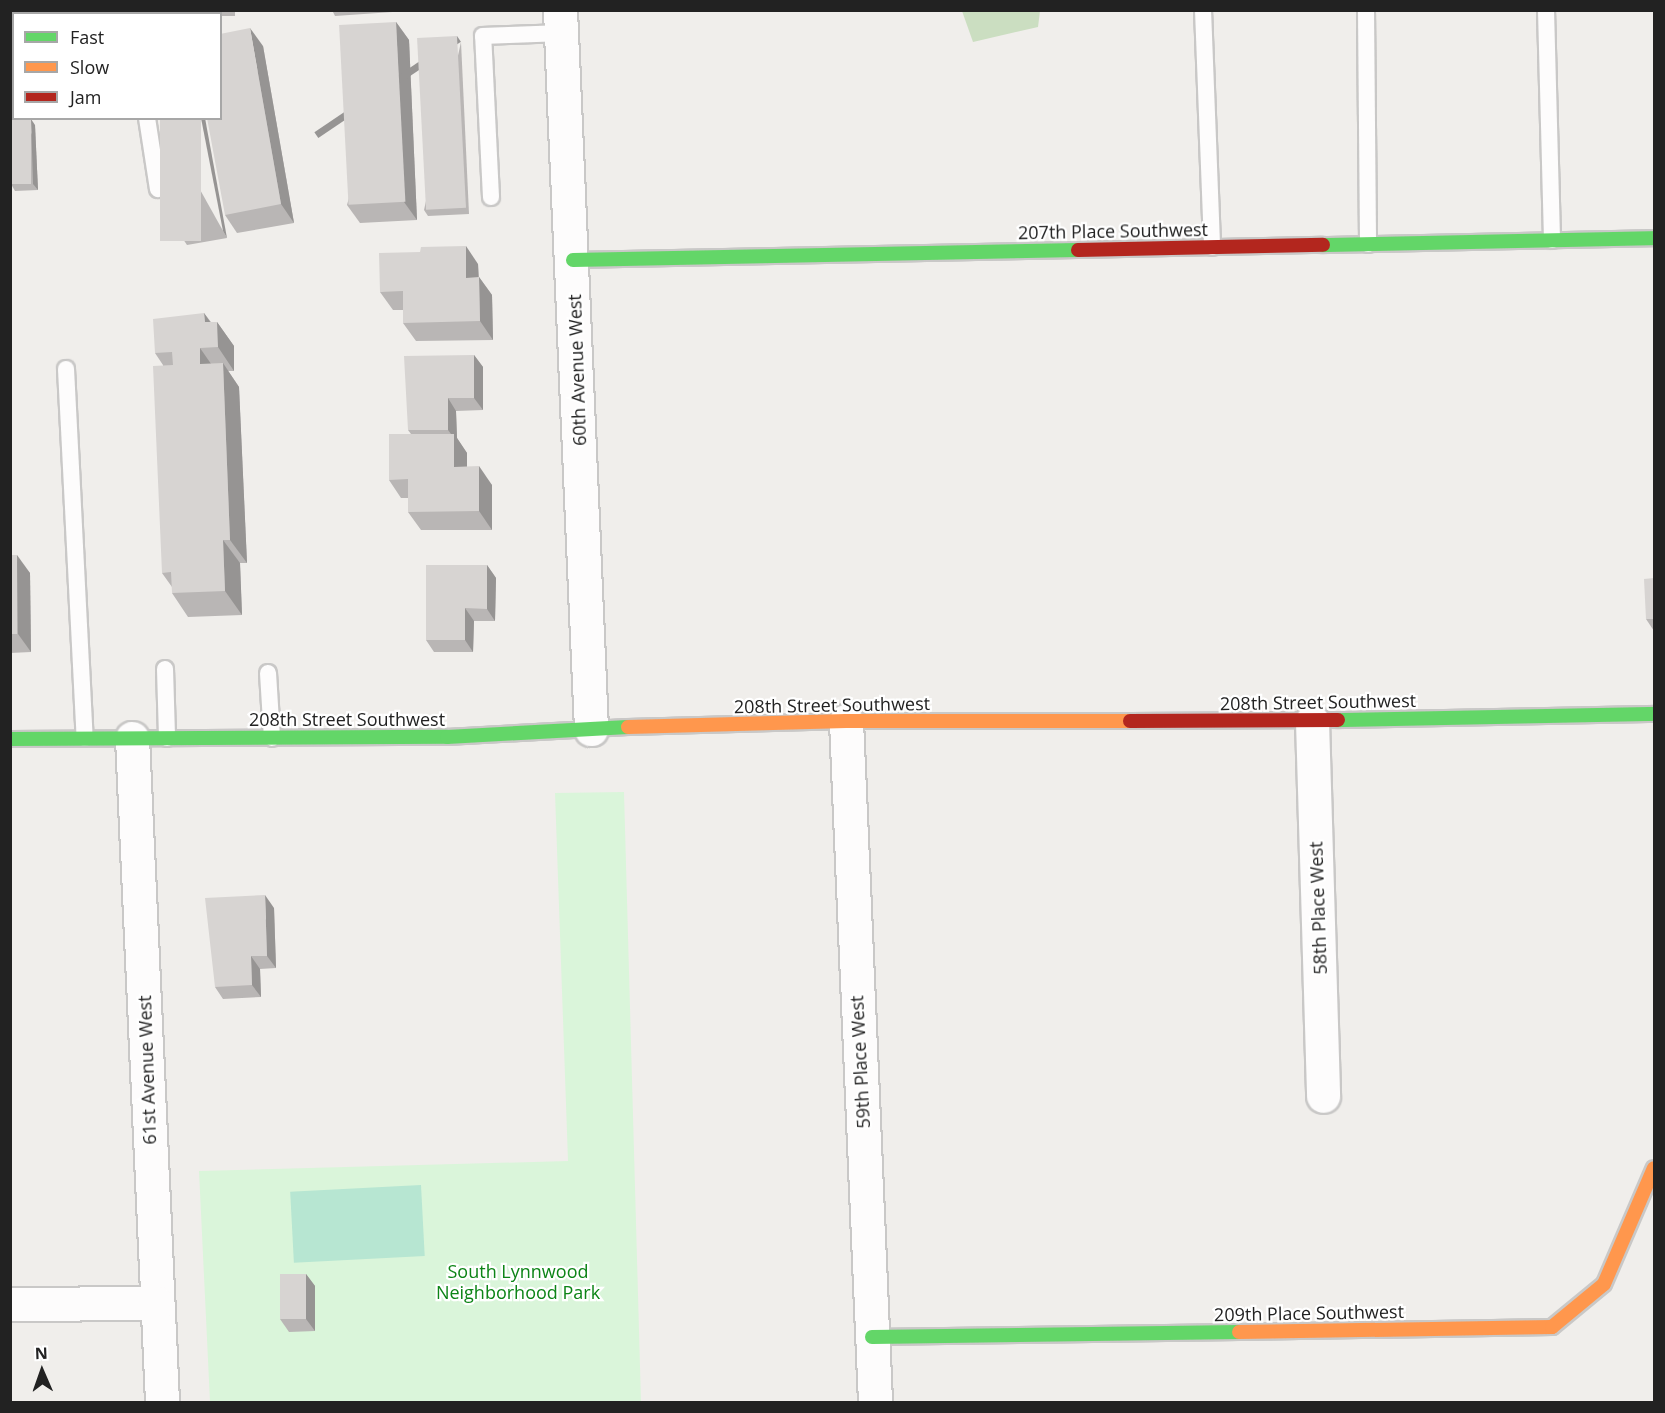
<!DOCTYPE html>
<style>
body{margin:0}
#map{position:relative;width:1665px;height:1413px;overflow:hidden;background:#f0eeeb;font-family:"Open Sans",sans-serif}
div>[style]{position:absolute}
.forest>*{inset:0;background:#cbdec1}
.park>*{inset:0;background:#daf5da}
.pitch>*{inset:0;background:#b7e6d2;transform-origin:0 0}
.roads{filter:drop-shadow(2px 0 #c9c8c7) drop-shadow(-2px 0 #c9c8c7) drop-shadow(0 2px #c9c8c7) drop-shadow(0 -2px #c9c8c7)}
.lane>*{height:16px;margin:-8px;padding:0 8px;transform-origin:8px;border-radius:8px;background:#fdfcfc}
.street>*{height:33px;margin:-16.5px;padding:0 16.5px;transform-origin:16.5px;border-radius:16.5px;background:#fdfcfc}
.fast>*{height:14px;margin:-7px;padding:0 7px;transform-origin:7px;border-radius:7px;background:#63d668}
.slow>*{height:14px;margin:-7px;padding:0 7px;transform-origin:7px;border-radius:7px;background:#ff974d}
.jam>*{height:14px;margin:-7px;padding:0 7px;transform-origin:7px;border-radius:7px;background:#b3261e}
.wall>*{inset:0;background:#b9b6b5}
.shaded-wall>*{inset:0;background:#969493;transform-origin:0 0}
.building>*{inset:0;background:#d7d4d2;transform-origin:0 0}
span{translate:-50% -50%;white-space:nowrap;text-align:center;line-height:1.15;-webkit-text-stroke:4.5px #fff;paint-order:stroke}
.street-label{font-size:18px;color:#222}
.park-label{font-size:18px;color:#0c8416}
.frame{position:absolute;inset:0;border:12px solid #222;pointer-events:none}
.legend{position:absolute;left:12px;top:12px;width:210px;height:108px;box-sizing:border-box;background:#fff;border:2px solid #a7a7a7;margin:0;padding:8px 10px;list-style:none;font-size:18px;color:#222}
.legend li{display:flex;align-items:center;gap:12px;height:30px}
.legend b{width:30px;border:2px solid #a7a7a7}
.north{position:absolute;left:12px;top:1341px;width:60px;height:60px;-webkit-text-stroke:4px #fff;paint-order:stroke;rotate:358deg;font-size:16px;font-weight:700;line-height:24px;text-align:center;color:#222}
.north::after{content:'';display:block;margin:auto;width:21px;height:27px;background:#222;clip-path:polygon(50% 0,100% 100%,50% 72%,0 100%)}
</style>
<div id="map">
<div class="forest">
<div style="clip-path:polygon(962px 11px,962px 10px,1040px 11px,1038px 27px,973px 42px)"></div>
</div>
<div class="park">
<div style="clip-path:polygon(624px 792px,641px 1402px,210px 1402px,199px 1171px,568px 1161px,555px 793px)"></div>
</div>
<div class="pitch">
<div style="left:421px;top:1185px;width:71px;height:131px;rotate:87deg"></div>
</div>
<div class="roads">
<div class="lane">
<div style="left:130px;top:10px;width:4px;rotate:90deg"></div>
<div style="left:1203px;top:10px;width:237px;rotate:87.8deg"></div>
<div style="left:1366px;top:10px;width:234px;rotate:89.5deg"></div>
<div style="left:1546px;top:10px;width:230px;rotate:88.5deg"></div>
<div style="left:147px;top:118px;width:72px;rotate:81.2deg"></div>
<div style="left:491px;top:197px;width:161px;rotate:-92.8deg"></div>
<div style="left:483px;top:36px;width:79px;rotate:-2.2deg"></div>
<div style="left:66px;top:369px;width:369px;rotate:87.1deg"></div>
<div style="left:165px;top:669px;width:69px;rotate:88.3deg"></div>
<div style="left:268px;top:673px;width:65px;rotate:86.5deg"></div>
</div>
<div class="street">
<div style="left:560px;top:10px;width:720px;rotate:87.53deg"></div>
<div style="left:846px;top:721px;width:682px;rotate:87.56deg"></div>
<div style="left:1312px;top:721px;width:375px;rotate:88.3deg"></div>
<div style="left:132px;top:738px;width:665px;rotate:87.41deg"></div>
<div style="left:10px;top:1304px;width:147px;rotate:-0.4deg"></div>
</div>
<div class="fast">
<div style="left:1323px;top:245px;width:331px;rotate:-1.2deg"></div>
<div style="left:573px;top:260px;width:505px;rotate:-1.13deg"></div>
<div style="left:1338px;top:720px;width:316px;rotate:-1.1deg"></div>
<div style="left:10px;top:739px;width:437px;rotate:-0.3deg"></div>
<div style="left:447px;top:737px;width:181px;rotate:-3.2deg"></div>
<div style="left:872px;top:1337px;width:367px;rotate:-0.8deg"></div>
</div>
<div class="slow">
<div style="left:628px;top:727px;width:218px;rotate:-1.6deg"></div>
<div style="left:846px;top:721px;width:284px"></div>
<div style="left:1239px;top:1332px;width:313px;rotate:-0.9deg"></div>
<div style="left:1552px;top:1327px;width:67px;rotate:-39.6deg"></div>
<div style="left:1604px;top:1284px;width:126px;rotate:-66.7deg"></div>
</div>
<div class="jam">
<div style="left:1078px;top:250px;width:245px;rotate:-1.2deg"></div>
<div style="left:1130px;top:721px;width:208px;rotate:-0.3deg"></div>
</div>
</div>
<div class="wall">
<div style="clip-path:polygon(10px 10px,15px 10px,15px 14px,14px 14px,14px 72px,10px 73px)"></div>
<div style="clip-path:polygon(137px 10px,179px 10px,179px 11px,138px 12px)"></div>
<div style="clip-path:polygon(180px 10px,235px 10px,235px 16px,220px 16px,220px 14px,182px 14px)"></div>
<div style="clip-path:polygon(332px 10px,421px 10px,335px 16px)"></div>
<div style="clip-path:polygon(396px 22px,409px 40px,417px 220px,360px 223px,347px 205px)"></div>
<div style="clip-path:polygon(461px 42px,469px 214px,428px 216px,424px 210px)"></div>
<div style="clip-path:polygon(263px 46px,294px 223px,237px 233px,225px 215px)"></div>
<div style="clip-path:polygon(160px 118px,227px 238px,187px 245px,183px 239px)"></div>
<div style="clip-path:polygon(35px 125px,38px 190px,15px 191px,11px 184px)"></div>
<div style="clip-path:polygon(478px 264px,479px 277px,492px 295px,493px 340px,416px 341px,403px 323px,403px 310px,393px 310px,380px 292px)"></div>
<div style="clip-path:polygon(204px 313px,211px 322px,217px 322px,234px 346px,234px 371px,228px 371px,239px 387px,247px 563px,240px 563px,242px 615px,188px 617px,172px 593px,172px 587px,162px 573px,163px 365px,155px 353px)"></div>
<div style="clip-path:polygon(474px 355px,483px 367px,483px 410px,456px 411px,457px 438px,467px 453px,467px 467px,492px 485px,492px 530px,421px 530px,408px 512px,408px 498px,401px 498px,389px 480px,411px 434px,408px 430px)"></div>
<div style="clip-path:polygon(10px 555px,30px 573px,31px 652px,10px 653px)"></div>
<div style="clip-path:polygon(487px 565px,496px 578px,495px 621px,474px 621px,473px 652px,434px 652px,426px 640px)"></div>
<div style="clip-path:polygon(1654px 578px,1654px 631px,1646px 619px)"></div>
<div style="clip-path:polygon(274px 908px,276px 968px,260px 969px,261px 997px,223px 999px,215px 987px)"></div>
<div style="clip-path:polygon(306px 1274px,315px 1286px,315px 1331px,289px 1332px,280px 1319px)"></div>
</div>
<div class="shaded-wall">
<div style="clip-path:polygon(10px 10px,15px 10px,15px 14px,14px 14px,14px 68px,12px 66px)"></div>
<div style="clip-path:polygon(396px 22px,409px 40px,417px 220px,404px 202px)"></div>
<div style="clip-path:polygon(250px 28px,263px 46px,294px 223px,281px 204px)"></div>
<div style="left:457px;top:36px;width:7px;height:172px;rotate:56deg"></div>
<div style="clip-path:polygon(201px 118px,205px 118px,227px 238px,223px 231px)"></div>
<div style="clip-path:polygon(31px 119px,35px 125px,38px 190px,33px 184px)"></div>
<div style="clip-path:polygon(466px 246px,478px 264px,479px 296px,466px 278px)"></div>
<div style="clip-path:polygon(479px 277px,492px 295px,493px 340px,480px 321px)"></div>
<div style="clip-path:polygon(204px 313px,217px 332px,217px 322px,234px 346px,234px 371px,218px 347px,205px 322px)"></div>
<div style="clip-path:polygon(200px 348px,216px 371px,200px 364px)"></div>
<div style="clip-path:polygon(474px 355px,483px 367px,483px 410px,474px 398px)"></div>
<div style="clip-path:polygon(223px 363px,239px 387px,247px 563px,230px 540px)"></div>
<div style="clip-path:polygon(448px 398px,456px 411px,457px 438px,467px 453px,467px 485px,454px 467px,454px 438px,448px 430px)"></div>
<div style="clip-path:polygon(479px 466px,492px 485px,492px 530px,479px 511px)"></div>
<div style="clip-path:polygon(223px 540px,240px 563px,242px 615px,225px 591px)"></div>
<div style="clip-path:polygon(17px 555px,30px 573px,31px 652px,18px 634px)"></div>
<div style="clip-path:polygon(487px 565px,496px 578px,495px 621px,487px 609px)"></div>
<div style="clip-path:polygon(465px 608px,474px 621px,473px 652px,465px 640px)"></div>
<div style="clip-path:polygon(265px 895px,274px 908px,276px 968px,267px 956px)"></div>
<div style="clip-path:polygon(251px 956px,260px 969px,261px 997px,252px 985px)"></div>
<div style="clip-path:polygon(306px 1274px,315px 1286px,315px 1331px,306px 1319px)"></div>
</div>
<div class="building">
<div style="clip-path:polygon(10px 10px,12px 66px,10px 66px)"></div>
<div style="left:396px;top:22px;width:180px;height:57px;rotate:87deg"></div>
<div style="clip-path:polygon(250px 28px,281px 204px,225px 215px,207px 118px,220px 118px,220px 34px)"></div>
<div style="left:457px;top:36px;width:172px;height:40px;rotate:87deg"></div>
<div style="left:160px;top:118px;width:41px;height:123px"></div>
<div style="left:10px;top:119px;width:21px;height:65px"></div>
<div style="clip-path:polygon(466px 246px,466px 278px,479px 277px,480px 321px,403px 323px,403px 291px,380px 292px,379px 253px,420px 252px,421px 247px)"></div>
<div style="clip-path:polygon(204px 313px,205px 322px,217px 322px,218px 347px,200px 348px,200px 364px,223px 363px,230px 540px,223px 540px,225px 591px,172px 593px,171px 572px,162px 573px,153px 366px,173px 365px,172px 352px,155px 353px,153px 319px)"></div>
<div style="clip-path:polygon(474px 355px,474px 398px,448px 398px,448px 430px,408px 430px,404px 356px)"></div>
<div style="clip-path:polygon(389px 434px,454px 434px,454px 467px,479px 466px,479px 511px,408px 512px,408px 479px,389px 480px)"></div>
<div style="left:10px;top:555px;width:7px;height:79px"></div>
<div style="clip-path:polygon(426px 565px,487px 565px,487px 609px,465px 608px,465px 640px,426px 640px)"></div>
<div style="clip-path:polygon(1654px 578px,1654px 619px,1646px 619px,1644px 579px)"></div>
<div style="clip-path:polygon(265px 895px,267px 956px,251px 956px,252px 985px,215px 987px,205px 898px)"></div>
<div style="left:306px;top:1274px;width:45px;height:26px;rotate:90deg"></div>
</div>
<div class="street-label">
<span style="left:1113px;top:231px;rotate:-1deg">207th Place Southwest</span>
<span style="left:577px;top:370px;rotate:-92deg">60th Avenue West</span>
<span style="left:1318px;top:702px;rotate:-1deg">208th Street Southwest</span>
<span style="left:832px;top:705px;rotate:-1deg">208th Street Southwest</span>
<span style="left:347px;top:719px">208th Street Southwest</span>
<span style="left:1318px;top:908px;rotate:-92deg">58th Place West</span>
<span style="left:860px;top:1062px;rotate:-93deg">59th Place West</span>
<span style="left:147px;top:1070px;rotate:-92deg">61st Avenue West</span>
<span style="left:1309px;top:1313px;rotate:-1deg">209th Place Southwest</span>
</div>
<div class="park-label">
<span style="left:518px;top:1282px">South Lynnwood<br>Neighborhood Park</span>
</div>
<div class="frame"></div>
<ul class="legend">
<li><b style="height:8px;background:#63d668"></b>Fast</li>
<li><b style="height:8px;background:#ff974d"></b>Slow</li>
<li><b style="height:8px;background:#b3261e"></b>Jam</li>
</ul>
<div class="north">N</div>
</div>
